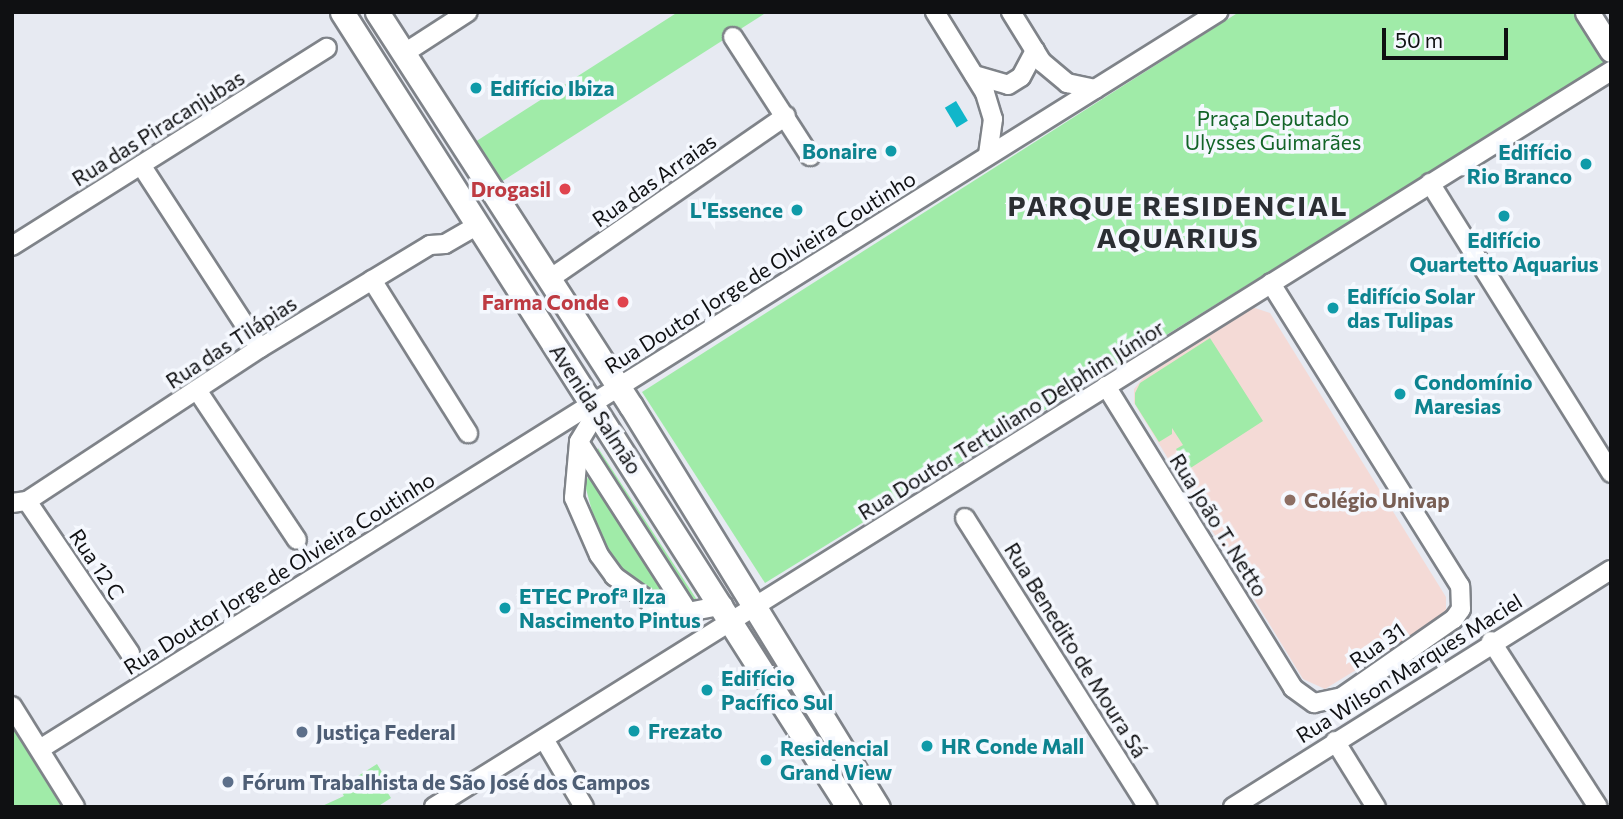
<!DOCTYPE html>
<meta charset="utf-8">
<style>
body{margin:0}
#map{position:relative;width:1623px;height:819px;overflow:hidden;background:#e7eaf2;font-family:Commissioner,sans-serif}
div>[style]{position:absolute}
.education>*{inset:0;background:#f4dad6}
.green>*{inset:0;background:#a0eba8}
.water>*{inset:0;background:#10b6ca;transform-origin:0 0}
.roads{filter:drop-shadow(2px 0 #7f8389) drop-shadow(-2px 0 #7f8389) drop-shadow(0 2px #7f8389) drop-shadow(0 -2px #7f8389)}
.minor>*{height:18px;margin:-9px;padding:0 9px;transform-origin:9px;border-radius:9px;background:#fff}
.tertiary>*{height:23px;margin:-11.5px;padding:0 11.5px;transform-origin:11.5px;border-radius:11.5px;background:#fff}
.dots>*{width:19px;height:19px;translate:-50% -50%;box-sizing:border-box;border:4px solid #f5f8fe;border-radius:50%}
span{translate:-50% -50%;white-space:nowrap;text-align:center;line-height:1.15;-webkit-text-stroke:7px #f5f8fe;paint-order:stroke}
.culture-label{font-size:21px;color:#0d838f;font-weight:700}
.left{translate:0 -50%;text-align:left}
.right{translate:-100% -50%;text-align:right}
.park-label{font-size:21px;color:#126427}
.street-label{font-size:21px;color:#0f1012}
.health-label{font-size:21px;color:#be3a42;font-weight:700}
.education-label{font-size:21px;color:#785e54;font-weight:700}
.service-label{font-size:21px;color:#4e5e75;font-weight:700}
.district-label{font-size:28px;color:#2b2e33;font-weight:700;letter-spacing:2px}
.frame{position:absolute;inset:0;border:14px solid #0f1012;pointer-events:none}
.scale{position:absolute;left:1382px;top:28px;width:126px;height:32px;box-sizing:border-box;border:4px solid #0f1012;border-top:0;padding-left:9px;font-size:21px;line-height:24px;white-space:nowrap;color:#0f1012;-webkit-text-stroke:5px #f5f8fe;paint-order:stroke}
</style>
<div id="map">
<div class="education">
<div style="clip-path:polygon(1252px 307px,1270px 313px,1446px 597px,1446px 610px,1439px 619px,1325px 689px,1303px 679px,1134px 403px,1134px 389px,1143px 378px)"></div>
</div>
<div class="green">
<div style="clip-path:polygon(678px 12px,767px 12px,501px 182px,475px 142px)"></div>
<div style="clip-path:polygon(1239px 12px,1577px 12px,1608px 62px,765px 583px,642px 392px)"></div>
<div style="clip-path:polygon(1210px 338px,1263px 421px,1189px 469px,1176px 449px,1183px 445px,1172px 428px,1172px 434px,1159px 442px,1135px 404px,1135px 393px,1140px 383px)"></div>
<div style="clip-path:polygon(598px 448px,697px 600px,662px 599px,618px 568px,599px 537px,585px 485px)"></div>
<div style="clip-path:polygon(12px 712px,68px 807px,12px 807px)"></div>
<div style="clip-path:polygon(377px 764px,391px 787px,386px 790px,391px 798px,377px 807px,320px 807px,344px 796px,339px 788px)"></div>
</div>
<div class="water">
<div style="left:956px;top:101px;width:23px;height:13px;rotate:59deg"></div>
</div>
<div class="roads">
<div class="minor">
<div style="left:935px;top:12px;width:95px;rotate:58.3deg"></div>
<div style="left:985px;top:93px;width:27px;rotate:73deg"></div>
<div style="left:993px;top:119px;width:37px;rotate:98deg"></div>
<div style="left:1011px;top:12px;width:59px;rotate:58.2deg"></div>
<div style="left:1042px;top:62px;width:33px;rotate:40deg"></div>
<div style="left:1067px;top:83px;width:29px;rotate:12deg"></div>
<div style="left:733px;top:37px;width:142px;rotate:57.1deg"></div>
<div style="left:403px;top:54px;width:77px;rotate:-32.9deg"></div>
<div style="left:974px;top:75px;width:35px;rotate:16deg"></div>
<div style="left:1008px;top:85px;width:15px;rotate:-32deg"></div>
<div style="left:1021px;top:77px;width:30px;rotate:-62deg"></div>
<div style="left:141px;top:165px;width:218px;rotate:57deg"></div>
<div style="left:1430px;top:183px;width:342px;rotate:58deg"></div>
<div style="left:12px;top:246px;width:372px;rotate:-32.2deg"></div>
<div style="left:372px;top:280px;width:181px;rotate:57.9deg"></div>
<div style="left:548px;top:280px;width:289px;rotate:-34.6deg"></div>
<div style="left:1106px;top:386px;width:355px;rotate:58.2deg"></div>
<div style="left:1293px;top:688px;width:26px;rotate:36deg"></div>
<div style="left:1314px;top:703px;width:29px;rotate:-12deg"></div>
<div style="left:1342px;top:697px;width:136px;rotate:-34.9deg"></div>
<div style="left:1454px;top:619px;width:12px;rotate:-55deg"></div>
<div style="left:1461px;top:609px;width:23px;rotate:-92deg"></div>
<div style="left:1460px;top:586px;width:357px;rotate:-122deg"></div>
<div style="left:197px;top:390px;width:180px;rotate:56.3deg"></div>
<div style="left:598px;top:410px;width:37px;rotate:121deg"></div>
<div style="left:579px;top:442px;width:56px;rotate:95.1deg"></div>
<div style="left:574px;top:498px;width:62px;rotate:66.3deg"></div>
<div style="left:599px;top:555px;width:26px;rotate:54deg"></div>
<div style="left:614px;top:576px;width:43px;rotate:35.5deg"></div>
<div style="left:649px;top:601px;width:41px;rotate:15.8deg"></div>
<div style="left:688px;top:612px;width:36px;rotate:-11deg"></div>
<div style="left:579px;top:442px;width:202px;rotate:57.3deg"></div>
<div style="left:27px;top:501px;width:184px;rotate:55.9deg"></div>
<div style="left:12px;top:503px;width:15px;rotate:-8deg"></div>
<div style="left:27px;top:501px;width:279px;rotate:-33.3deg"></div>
<div style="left:260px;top:348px;width:199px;rotate:-31.2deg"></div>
<div style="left:430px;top:245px;width:15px;rotate:-4deg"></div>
<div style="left:445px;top:244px;width:38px;rotate:-30deg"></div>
<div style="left:965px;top:518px;width:342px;rotate:57.7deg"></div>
<div style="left:1491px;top:641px;width:197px;rotate:57.2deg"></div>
<div style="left:12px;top:706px;width:119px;rotate:58deg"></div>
<div style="left:544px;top:739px;width:79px;rotate:59.5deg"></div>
<div style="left:1335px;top:741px;width:78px;rotate:58.2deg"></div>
<div style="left:40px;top:749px;width:1390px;rotate:-32.03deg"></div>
<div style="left:434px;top:807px;width:1388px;rotate:-32.02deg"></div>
<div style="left:1233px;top:807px;width:446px;rotate:-32.1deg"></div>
</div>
<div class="tertiary">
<div style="left:342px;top:12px;width:942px;rotate:57.52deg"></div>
<div style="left:377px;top:12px;width:469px;rotate:57.2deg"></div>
<div style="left:631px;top:406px;width:471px;rotate:58.4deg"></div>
<div style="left:1587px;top:12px;width:45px;rotate:57.7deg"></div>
</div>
</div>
<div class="dots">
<div style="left:476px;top:88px;background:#0f9aa8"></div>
<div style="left:891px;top:151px;background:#0f9aa8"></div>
<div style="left:1586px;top:164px;background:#0f9aa8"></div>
<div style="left:565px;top:189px;background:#e0444e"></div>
<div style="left:797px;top:210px;background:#0f9aa8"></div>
<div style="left:1504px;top:216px;background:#0f9aa8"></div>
<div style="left:623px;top:302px;background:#e0444e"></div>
<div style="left:1333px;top:308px;background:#0f9aa8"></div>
<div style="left:1400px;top:394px;background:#0f9aa8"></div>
<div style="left:1290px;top:500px;background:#8d6e63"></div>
<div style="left:505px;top:608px;background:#0f9aa8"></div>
<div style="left:707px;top:690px;background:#0f9aa8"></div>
<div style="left:634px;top:731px;background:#0f9aa8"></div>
<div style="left:302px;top:732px;background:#5c6f8a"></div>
<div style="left:927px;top:746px;background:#0f9aa8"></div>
<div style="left:766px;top:760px;background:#0f9aa8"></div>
<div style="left:228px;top:782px;background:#5c6f8a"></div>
</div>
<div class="culture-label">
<span class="left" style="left:490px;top:88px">Edifício Ibiza</span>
<span class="right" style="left:877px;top:151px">Bonaire</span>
<span class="right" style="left:1572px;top:164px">Edifício<br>Rio Branco</span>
<span class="right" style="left:783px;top:210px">L'Essence</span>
<span style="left:1504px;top:252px">Edifício<br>Quartetto Aquarius</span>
<span class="left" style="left:1347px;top:308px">Edifício Solar<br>das Tulipas</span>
<span class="left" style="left:1414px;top:394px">Condomínio<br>Maresias</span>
<span class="left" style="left:519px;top:608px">ETEC Profª Ilza<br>Nascimento Pintus</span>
<span class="left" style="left:721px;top:690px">Edifício<br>Pacífico Sul</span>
<span class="left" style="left:648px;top:731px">Frezato</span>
<span class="left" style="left:941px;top:746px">HR Conde Mall</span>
<span class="left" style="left:780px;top:760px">Residencial<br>Grand View</span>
</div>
<div class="park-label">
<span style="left:1273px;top:130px">Praça Deputado<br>Ulysses Guimarães</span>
</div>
<div class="street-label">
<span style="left:158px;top:128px;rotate:-32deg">Rua das Piracanjubas</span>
<span style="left:654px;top:180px;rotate:-35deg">Rua das Arraias</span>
<span style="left:760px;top:272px;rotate:-32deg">Rua Doutor Jorge de Olvieira Coutinho</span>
<span style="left:231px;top:342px;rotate:-33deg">Rua das Tilápias</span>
<span style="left:596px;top:409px;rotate:57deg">Avenida Salmão</span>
<span style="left:1011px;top:420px;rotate:-32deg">Rua Doutor Tertuliano Delphim Júnior</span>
<span style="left:1219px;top:525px;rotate:58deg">Rua João T. Netto</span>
<span style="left:97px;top:564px;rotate:56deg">Rua 12 C</span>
<span style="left:279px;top:573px;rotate:-32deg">Rua Doutor Jorge de Olvieira Coutinho</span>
<span style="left:1377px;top:645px;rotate:-35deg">Rua 31</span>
<span style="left:1076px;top:650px;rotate:58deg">Rua Benedito de Moura Sá</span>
<span style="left:1409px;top:668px;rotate:-32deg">Rua Wilson Marques Maciel</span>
</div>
<div class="health-label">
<span class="right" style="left:551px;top:189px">Drogasil</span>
<span class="right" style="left:609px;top:302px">Farma Conde</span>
</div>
<div class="education-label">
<span class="left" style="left:1304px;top:500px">Colégio Univap</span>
</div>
<div class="service-label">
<span class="left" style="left:316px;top:732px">Justiça Federal</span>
<span class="left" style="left:242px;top:782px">Fórum Trabalhista de São José dos Campos</span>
</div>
<div class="district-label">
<span style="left:1178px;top:221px">PARQUE RESIDENCIAL<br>AQUARIUS</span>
</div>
<div class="frame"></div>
<div class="scale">50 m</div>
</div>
